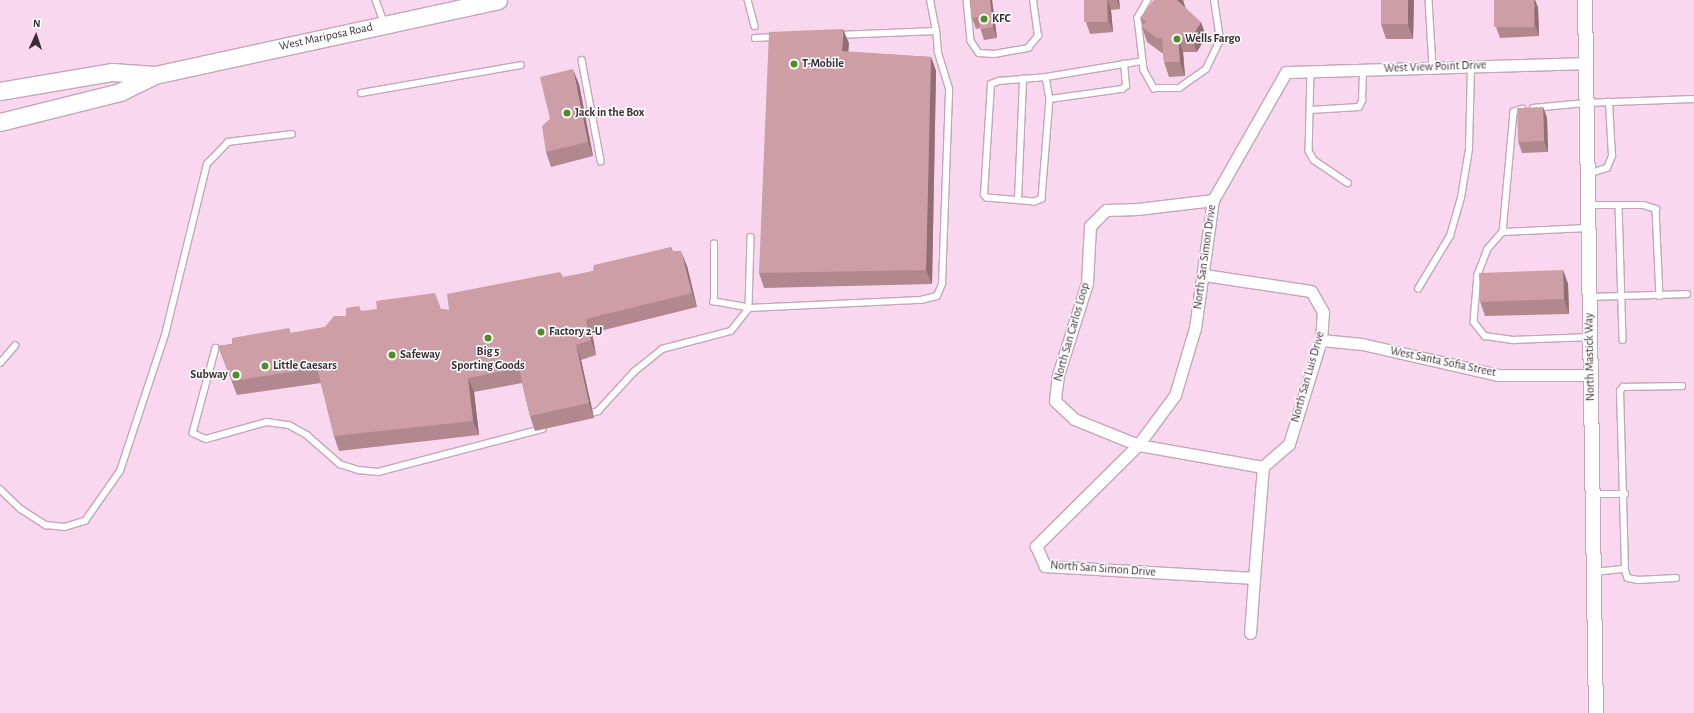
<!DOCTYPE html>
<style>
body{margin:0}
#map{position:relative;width:1694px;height:713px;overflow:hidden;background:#f9d7ee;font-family:"Alegreya Sans",sans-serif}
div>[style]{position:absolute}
.roads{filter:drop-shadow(1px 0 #c5a5ba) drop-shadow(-1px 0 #c5a5ba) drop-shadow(0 1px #c5a5ba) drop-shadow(0 -1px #c5a5ba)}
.service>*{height:5.5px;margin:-2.75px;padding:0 2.75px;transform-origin:2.75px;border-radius:2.75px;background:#fff}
.minor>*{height:11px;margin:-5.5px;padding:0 5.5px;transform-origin:5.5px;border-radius:5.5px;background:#fff}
.tertiary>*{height:14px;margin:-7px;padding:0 7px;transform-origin:7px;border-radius:7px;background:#fff}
.primary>*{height:17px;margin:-8.5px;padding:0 8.5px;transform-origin:8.5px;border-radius:8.5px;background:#fff}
.wall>*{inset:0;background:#b0888e}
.shaded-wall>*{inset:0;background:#906f74}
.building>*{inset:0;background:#cd9ea5;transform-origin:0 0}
.dots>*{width:11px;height:11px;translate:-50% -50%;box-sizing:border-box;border:2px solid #fff;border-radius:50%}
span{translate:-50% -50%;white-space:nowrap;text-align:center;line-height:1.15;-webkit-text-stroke:3px #fff;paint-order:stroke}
.poi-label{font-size:12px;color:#3b2f37;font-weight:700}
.left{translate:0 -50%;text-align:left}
.right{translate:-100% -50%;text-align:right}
.street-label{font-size:12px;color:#3b2f37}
.north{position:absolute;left:16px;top:16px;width:40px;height:40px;-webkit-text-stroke:3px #fff;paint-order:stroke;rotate:3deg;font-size:11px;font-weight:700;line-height:16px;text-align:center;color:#3b2f37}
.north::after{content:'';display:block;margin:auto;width:14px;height:18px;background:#3b2f37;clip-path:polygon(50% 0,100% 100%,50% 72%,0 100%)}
</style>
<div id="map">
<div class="roads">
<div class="service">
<div style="left:376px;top:0;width:23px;rotate:70deg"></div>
<div style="left:748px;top:0;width:27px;rotate:75deg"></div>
<div style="left:967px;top:0;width:41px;rotate:84.4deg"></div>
<div style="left:971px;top:41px;width:14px;rotate:56deg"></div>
<div style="left:979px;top:53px;width:15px;rotate:4deg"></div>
<div style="left:994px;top:54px;width:35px;rotate:-10deg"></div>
<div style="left:1028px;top:48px;width:16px;rotate:-50deg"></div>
<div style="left:1038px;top:36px;width:36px;rotate:-98deg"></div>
<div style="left:1148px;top:0;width:21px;rotate:119deg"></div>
<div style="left:1138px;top:18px;width:52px;rotate:83.4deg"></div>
<div style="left:1144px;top:70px;width:21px;rotate:61deg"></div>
<div style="left:1154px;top:88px;width:25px"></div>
<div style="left:1179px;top:88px;width:33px;rotate:-35deg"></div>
<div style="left:1206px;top:69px;width:32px;rotate:-64deg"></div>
<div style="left:1220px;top:40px;width:40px;rotate:-98.5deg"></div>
<div style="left:1429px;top:0;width:67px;rotate:86.6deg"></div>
<div style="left:838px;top:35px;width:98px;rotate:-2.3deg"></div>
<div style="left:936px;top:31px;width:32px;rotate:-101deg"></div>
<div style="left:755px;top:38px;width:21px;rotate:-3deg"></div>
<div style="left:582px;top:60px;width:103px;rotate:79.3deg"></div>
<div style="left:1311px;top:71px;width:80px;rotate:91.4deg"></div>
<div style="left:1309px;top:151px;width:10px;rotate:61deg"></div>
<div style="left:1314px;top:160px;width:41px;rotate:34.1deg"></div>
<div style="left:1046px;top:77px;width:22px;rotate:80deg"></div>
<div style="left:1050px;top:99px;width:100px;rotate:94.6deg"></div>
<div style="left:1042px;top:199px;width:8px;rotate:157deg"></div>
<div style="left:1035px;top:202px;width:48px;rotate:-175.2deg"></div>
<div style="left:987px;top:198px;width:4px;rotate:-135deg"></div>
<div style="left:984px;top:195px;width:111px;rotate:-86.4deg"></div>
<div style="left:991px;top:84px;width:9px;rotate:-21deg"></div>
<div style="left:999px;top:81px;width:47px;rotate:-4.9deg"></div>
<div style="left:1046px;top:77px;width:98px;rotate:-9.4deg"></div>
<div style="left:361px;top:93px;width:162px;rotate:-9.9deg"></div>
<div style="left:1050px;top:99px;width:73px;rotate:-7.9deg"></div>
<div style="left:1122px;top:89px;width:5px;rotate:-37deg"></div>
<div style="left:1126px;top:86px;width:22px;rotate:-95deg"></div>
<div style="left:1533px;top:108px;width:52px;rotate:-5.5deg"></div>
<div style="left:1585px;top:103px;width:109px;rotate:-2.1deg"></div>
<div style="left:1523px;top:109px;width:9px;rotate:162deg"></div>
<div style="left:1514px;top:112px;width:121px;rotate:95.2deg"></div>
<div style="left:1503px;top:232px;width:23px;rotate:131deg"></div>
<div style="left:1488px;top:249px;width:28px;rotate:111deg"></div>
<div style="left:1478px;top:275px;width:47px;rotate:94.9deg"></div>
<div style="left:1474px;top:322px;width:18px;rotate:52deg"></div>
<div style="left:1485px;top:336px;width:30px;rotate:8deg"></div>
<div style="left:1515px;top:340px;width:74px;rotate:-2.3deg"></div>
<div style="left:1310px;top:110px;width:49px;rotate:-3.5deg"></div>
<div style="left:1359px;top:107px;width:7px;rotate:-63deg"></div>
<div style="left:1362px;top:101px;width:32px;rotate:-88deg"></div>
<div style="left:1588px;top:174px;width:20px;rotate:-18deg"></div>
<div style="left:1607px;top:168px;width:13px;rotate:-67deg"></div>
<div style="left:1612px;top:156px;width:54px;rotate:-93.2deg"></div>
<div style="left:1018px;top:200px;width:121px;rotate:-87.6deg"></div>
<div style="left:1589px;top:205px;width:54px"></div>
<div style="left:1643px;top:205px;width:14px;rotate:17deg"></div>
<div style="left:1656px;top:209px;width:87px;rotate:87.4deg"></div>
<div style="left:1619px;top:205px;width:135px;rotate:88.3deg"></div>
<div style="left:1503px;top:232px;width:84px;rotate:-2.7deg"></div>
<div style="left:751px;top:237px;width:71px;rotate:91.6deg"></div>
<div style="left:749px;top:308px;width:172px;rotate:-2.7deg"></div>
<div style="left:921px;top:300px;width:16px;rotate:-14deg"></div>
<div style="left:937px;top:296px;width:13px;rotate:-67deg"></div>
<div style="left:942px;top:284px;width:195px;rotate:-87.9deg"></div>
<div style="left:949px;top:89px;width:39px;rotate:-107deg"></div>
<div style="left:938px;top:52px;width:21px;rotate:-95deg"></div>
<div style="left:1418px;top:289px;width:62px;rotate:-58.9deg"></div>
<div style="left:1450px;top:236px;width:40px;rotate:-74deg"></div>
<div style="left:1461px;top:198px;width:50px;rotate:-80.7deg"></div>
<div style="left:1469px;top:149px;width:83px;rotate:-88.6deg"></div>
<div style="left:1591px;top:297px;width:96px;rotate:-1.8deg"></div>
<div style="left:216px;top:348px;width:88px;rotate:105.1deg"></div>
<div style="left:193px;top:433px;width:14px;rotate:25deg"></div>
<div style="left:206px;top:439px;width:63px;rotate:-15.6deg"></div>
<div style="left:267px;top:422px;width:22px;rotate:8deg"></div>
<div style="left:289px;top:425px;width:21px;rotate:29deg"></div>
<div style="left:307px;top:435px;width:44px;rotate:41.3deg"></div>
<div style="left:340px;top:464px;width:20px;rotate:18deg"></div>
<div style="left:359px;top:470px;width:19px;rotate:6deg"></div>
<div style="left:378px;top:472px;width:170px;rotate:-14.7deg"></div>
<div style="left:0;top:363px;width:23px;rotate:-49deg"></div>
<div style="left:586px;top:415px;width:13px;rotate:-18deg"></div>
<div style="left:598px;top:411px;width:53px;rotate:-47.3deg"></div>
<div style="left:634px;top:372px;width:36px;rotate:-39deg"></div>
<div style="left:662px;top:349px;width:71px;rotate:-14.6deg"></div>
<div style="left:731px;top:331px;width:29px;rotate:-52deg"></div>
<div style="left:749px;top:308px;width:36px;rotate:-170deg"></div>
<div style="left:714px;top:302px;width:58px;rotate:-90deg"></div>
<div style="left:0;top:489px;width:29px;rotate:44deg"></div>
<div style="left:21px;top:509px;width:30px;rotate:33deg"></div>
<div style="left:46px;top:525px;width:19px;rotate:6deg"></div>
<div style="left:65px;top:527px;width:21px;rotate:-17deg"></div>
<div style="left:85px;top:521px;width:61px;rotate:-55deg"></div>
<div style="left:120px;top:471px;width:143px;rotate:-71.7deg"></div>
<div style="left:165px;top:335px;width:176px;rotate:-76.2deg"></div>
<div style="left:207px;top:164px;width:30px;rotate:-46deg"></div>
<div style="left:228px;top:142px;width:64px;rotate:-7.1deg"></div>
<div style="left:1592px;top:494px;width:33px"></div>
<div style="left:1625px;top:569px;width:178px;rotate:-91.6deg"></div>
<div style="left:1620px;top:391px;width:5px;rotate:-53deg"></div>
<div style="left:1623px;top:387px;width:59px;rotate:-1deg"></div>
<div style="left:1594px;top:572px;width:31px;rotate:-6deg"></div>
<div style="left:1625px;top:569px;width:9px;rotate:72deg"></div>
<div style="left:1628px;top:578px;width:10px;rotate:11deg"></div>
<div style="left:1638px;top:580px;width:38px;rotate:-3deg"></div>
</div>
<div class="minor">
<div style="left:1213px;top:200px;width:76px;rotate:173.2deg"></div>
<div style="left:1138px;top:209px;width:32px;rotate:178deg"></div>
<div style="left:1106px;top:210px;width:23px;rotate:135deg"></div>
<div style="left:1090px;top:226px;width:57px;rotate:93deg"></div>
<div style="left:1087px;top:283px;width:96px;rotate:107.5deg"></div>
<div style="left:1058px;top:375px;width:26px;rotate:97deg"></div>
<div style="left:1055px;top:401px;width:26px;rotate:43deg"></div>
<div style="left:1074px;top:419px;width:69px;rotate:22.1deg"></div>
<div style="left:1138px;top:445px;width:144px;rotate:135.3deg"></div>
<div style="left:1036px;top:546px;width:22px;rotate:66deg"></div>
<div style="left:1045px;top:566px;width:209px;rotate:3.3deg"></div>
<div style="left:1254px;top:578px;width:111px;rotate:-85.4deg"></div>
<div style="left:1204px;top:275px;width:108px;rotate:8.5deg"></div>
<div style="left:1311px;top:291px;width:24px;rotate:60deg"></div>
<div style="left:1323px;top:312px;width:28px;rotate:94deg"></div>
<div style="left:1321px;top:340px;width:109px;rotate:107.1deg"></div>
<div style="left:1289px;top:444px;width:35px;rotate:139deg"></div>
<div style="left:1321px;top:340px;width:41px;rotate:5.6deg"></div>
<div style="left:1362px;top:344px;width:139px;rotate:12.8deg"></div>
<div style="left:1498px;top:375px;width:92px"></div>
<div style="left:1263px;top:467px;width:127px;rotate:-170deg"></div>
<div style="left:1138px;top:445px;width:62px;rotate:-53.5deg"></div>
<div style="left:1175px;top:395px;width:70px;rotate:-73.4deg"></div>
<div style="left:1195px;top:328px;width:129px;rotate:-82deg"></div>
<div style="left:1213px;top:200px;width:147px;rotate:-60.3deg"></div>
<div style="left:1286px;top:72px;width:298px;rotate:-1.7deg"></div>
<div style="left:1250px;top:633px;width:55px;rotate:-85.8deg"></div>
</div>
<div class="tertiary">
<div style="left:1585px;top:0;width:713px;rotate:89.12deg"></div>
</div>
<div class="primary">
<div style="left:0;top:91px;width:114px;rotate:-9.6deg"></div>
<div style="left:112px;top:72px;width:43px;rotate:4deg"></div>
<div style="left:0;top:122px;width:124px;rotate:-14deg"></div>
<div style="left:120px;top:92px;width:39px;rotate:-26deg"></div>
<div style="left:155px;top:75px;width:351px;rotate:-12.3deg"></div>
</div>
</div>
<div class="wall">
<div style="clip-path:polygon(970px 0,992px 0,997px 38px,984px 40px,980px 28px,976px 29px,972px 18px)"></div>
<div style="clip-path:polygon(1084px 0,1119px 0,1120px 9px,1111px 10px,1113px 32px,1090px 34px,1086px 22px)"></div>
<div style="clip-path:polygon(1154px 0,1183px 0,1185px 7px,1206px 36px,1197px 52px,1183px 52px,1185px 76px,1169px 77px,1164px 62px,1163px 53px,1162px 53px,1147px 42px,1142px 27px,1143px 25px,1140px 18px)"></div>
<div style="clip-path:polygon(1414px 0,1413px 39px,1386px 39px,1381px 24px)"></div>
<div style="clip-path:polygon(1538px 7px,1539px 36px,1500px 38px,1496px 27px)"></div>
<div style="clip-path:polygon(849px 43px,848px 52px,931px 57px,936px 71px,932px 284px,764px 288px,759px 273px)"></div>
<div style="clip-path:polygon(579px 84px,593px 156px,551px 167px,546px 152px,550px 119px)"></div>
<div style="clip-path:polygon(1543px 107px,1547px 118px,1548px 152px,1522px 153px,1518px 141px)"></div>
<div style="clip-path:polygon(671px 247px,673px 251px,687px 266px,697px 307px,592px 333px,596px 355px,581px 360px,594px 418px,535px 431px,530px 416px,522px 383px,474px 392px,479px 435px,339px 451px,334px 436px,321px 383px,237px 395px,218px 346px,232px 344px,325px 327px,346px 316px,361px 311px,441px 309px,449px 310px,593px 271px)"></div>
<div style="clip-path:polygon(1563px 270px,1568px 284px,1569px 314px,1485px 316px,1480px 301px)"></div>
</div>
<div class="shaded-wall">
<div style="clip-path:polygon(990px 0,992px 0,997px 38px,993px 27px)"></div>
<div style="clip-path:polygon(1107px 0,1111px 10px,1113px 32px,1109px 21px)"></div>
<div style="clip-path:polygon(1117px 0,1119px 0,1120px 9px)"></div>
<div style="clip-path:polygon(1177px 0,1183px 0,1186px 10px)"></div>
<div style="clip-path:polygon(1408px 0,1414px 0,1413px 39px,1408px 24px)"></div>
<div style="clip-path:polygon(1534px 0,1535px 0,1538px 7px,1539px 36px,1535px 25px)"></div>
<div style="clip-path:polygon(1201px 22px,1206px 36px,1197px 52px,1192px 37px)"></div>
<div style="clip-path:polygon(843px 29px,849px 43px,847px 66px,842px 51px)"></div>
<div style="clip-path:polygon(1178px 37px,1183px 52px,1185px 76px,1180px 62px)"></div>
<div style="clip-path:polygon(931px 57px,936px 71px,932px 284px,926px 270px)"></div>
<div style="clip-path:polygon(573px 69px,579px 84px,593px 156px,588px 142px)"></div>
<div style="clip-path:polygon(1543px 107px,1547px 118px,1548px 152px,1544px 141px)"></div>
<div style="clip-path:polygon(681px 251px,687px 266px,697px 307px,692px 293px)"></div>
<div style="clip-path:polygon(1563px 270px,1568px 284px,1569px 314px,1564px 299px)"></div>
<div style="clip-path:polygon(435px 293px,440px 307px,445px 324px,440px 309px)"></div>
<div style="clip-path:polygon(586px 319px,592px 333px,596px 355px,591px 340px)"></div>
<div style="clip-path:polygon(576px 345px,581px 360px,594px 418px,589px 403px)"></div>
<div style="clip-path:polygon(468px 378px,474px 392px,479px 435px,473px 421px)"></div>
</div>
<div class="building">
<div style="clip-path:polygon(970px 0,990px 0,993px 27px,980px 29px,978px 17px,972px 18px)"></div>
<div style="left:1084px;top:0;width:23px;height:22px"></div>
<div style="clip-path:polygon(1154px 0,1177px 0,1201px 22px,1192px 37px,1178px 37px,1180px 62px,1164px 62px,1162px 38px,1157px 38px,1142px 27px,1146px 21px,1140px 18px)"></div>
<div style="left:1381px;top:0;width:27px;height:24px"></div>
<div style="left:1494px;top:0;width:40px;height:27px"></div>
<div style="clip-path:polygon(843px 29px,842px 51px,931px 57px,926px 270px,759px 273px,769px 32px)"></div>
<div style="clip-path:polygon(573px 69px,588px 142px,546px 152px,542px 126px,550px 119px,540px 77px)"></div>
<div style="left:1543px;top:107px;width:34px;height:26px;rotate:88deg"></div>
<div style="clip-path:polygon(671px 247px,672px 251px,681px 251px,692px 293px,586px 319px,591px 340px,576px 345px,589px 403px,530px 416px,519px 368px,468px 378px,473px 421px,334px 436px,317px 368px,232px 381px,218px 346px,232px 344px,232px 338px,289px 328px,291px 333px,325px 327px,334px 316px,346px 316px,346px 308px,359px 306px,361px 311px,377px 309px,376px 301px,435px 293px,440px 309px,449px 310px,447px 294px,560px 272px,563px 277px,593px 271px,594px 265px)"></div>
<div style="left:1563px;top:270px;width:29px;height:84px;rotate:88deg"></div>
</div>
<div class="dots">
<div style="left:984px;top:19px;background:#508c2a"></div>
<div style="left:1177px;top:39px;background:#508c2a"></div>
<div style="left:794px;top:64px;background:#508c2a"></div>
<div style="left:567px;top:113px;background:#508c2a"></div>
<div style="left:541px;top:332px;background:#508c2a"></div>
<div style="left:488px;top:338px;background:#508c2a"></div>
<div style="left:392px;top:355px;background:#508c2a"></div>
<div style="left:265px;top:366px;background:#508c2a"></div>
<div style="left:236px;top:375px;background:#508c2a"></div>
</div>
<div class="poi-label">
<span class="left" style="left:992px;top:19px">KFC</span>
<span class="left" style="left:1185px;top:39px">Wells Fargo</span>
<span class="left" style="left:802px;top:64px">T-Mobile</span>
<span class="left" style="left:575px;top:113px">Jack in the Box</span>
<span class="left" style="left:549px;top:332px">Factory 2-U</span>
<span style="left:488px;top:359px">Big 5<br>Sporting Goods</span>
<span class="left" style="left:400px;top:355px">Safeway</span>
<span class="left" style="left:273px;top:366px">Little Caesars</span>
<span class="right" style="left:228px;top:375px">Subway</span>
</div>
<div class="street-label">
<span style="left:326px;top:37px;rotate:-12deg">West Mariposa Road</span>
<span style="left:1435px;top:67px;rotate:-2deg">West View Point Drive</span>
<span style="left:1205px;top:257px;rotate:-82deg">North San Simon Drive</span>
<span style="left:1072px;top:332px;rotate:-74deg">North San Carlos Loop</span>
<span style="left:1590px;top:357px;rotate:-91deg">North Mastick Way</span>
<span style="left:1443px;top:362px;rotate:12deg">West Santa Sofia Street</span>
<span style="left:1308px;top:377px;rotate:-74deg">North San Luis Drive</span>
<span style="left:1103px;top:569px;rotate:4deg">North San Simon Drive</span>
</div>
<div class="north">N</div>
</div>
